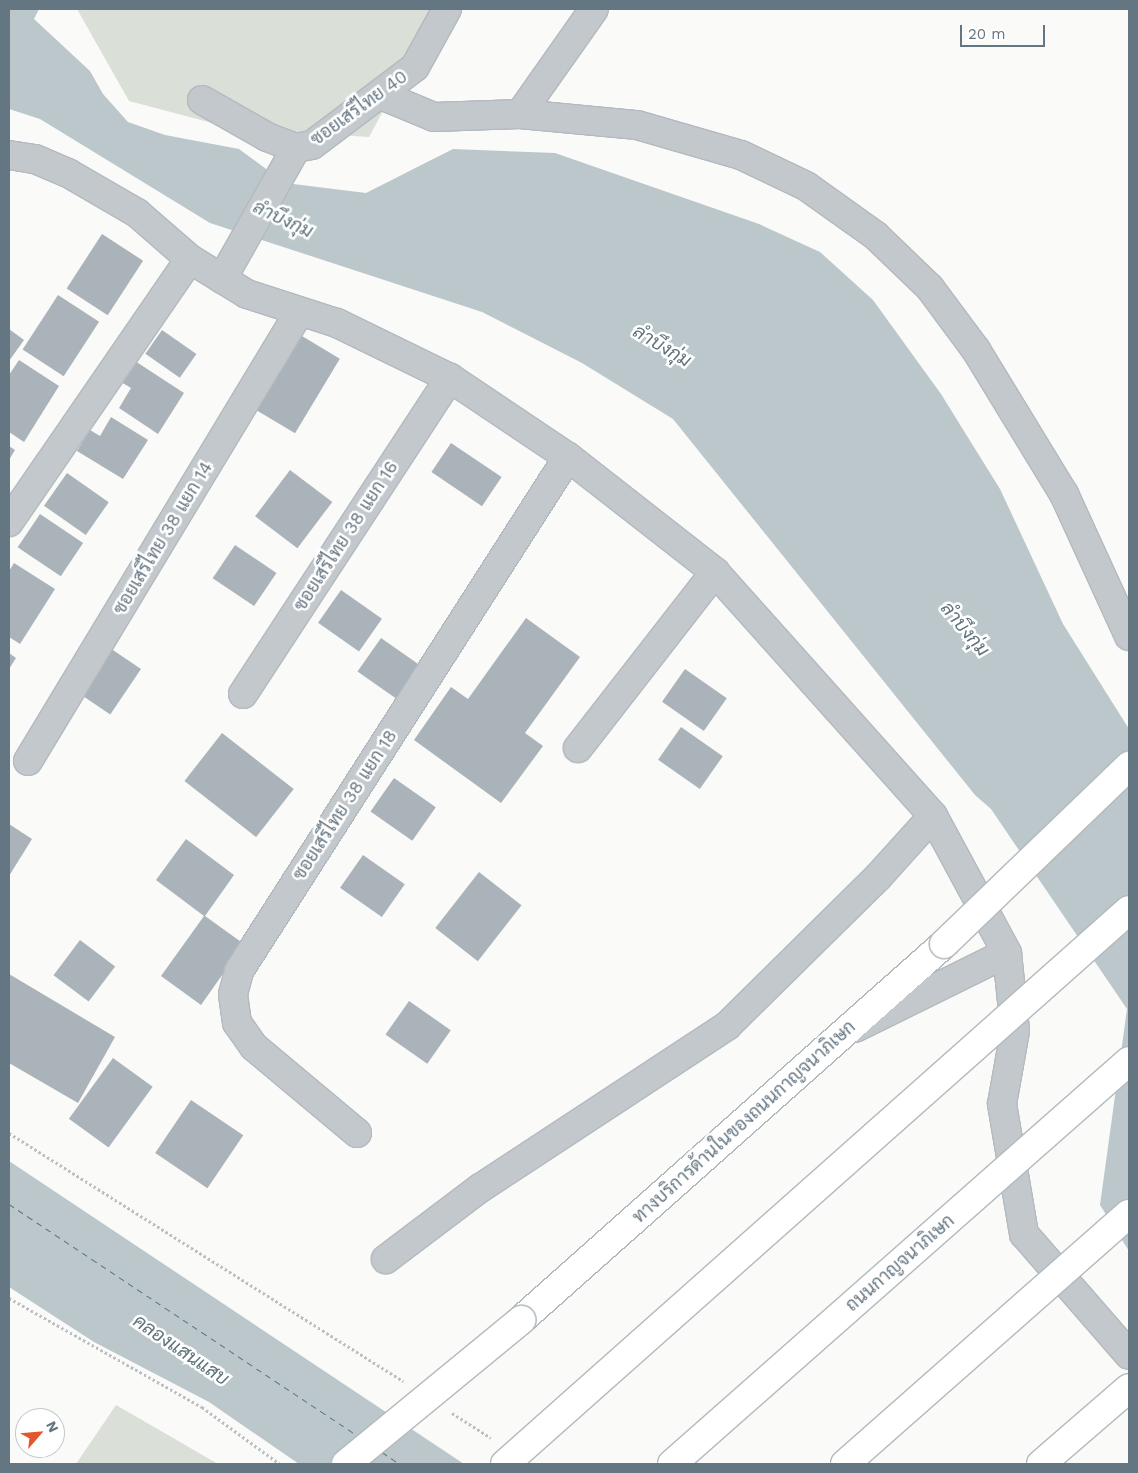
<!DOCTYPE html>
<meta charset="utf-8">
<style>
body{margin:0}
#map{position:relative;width:1138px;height:1473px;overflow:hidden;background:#fafaf8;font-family:"Work Sans",Sarabun,sans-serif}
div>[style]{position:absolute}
.green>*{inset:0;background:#dadfd7}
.water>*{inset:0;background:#bbc7cb}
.ferry>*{height:1px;margin-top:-0.5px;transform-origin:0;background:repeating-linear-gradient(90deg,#60757c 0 6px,transparent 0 11px)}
.building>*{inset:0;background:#aab3b9;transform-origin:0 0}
.path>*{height:3px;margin-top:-1.5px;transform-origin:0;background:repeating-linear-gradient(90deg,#bbbfc2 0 2.5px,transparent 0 5px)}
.roads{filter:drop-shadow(1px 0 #b3babf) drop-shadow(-1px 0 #b3babf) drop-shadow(0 1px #b3babf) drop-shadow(0 -1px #b3babf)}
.street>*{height:28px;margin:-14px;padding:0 14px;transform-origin:14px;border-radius:14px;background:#c3c8cc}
.secondary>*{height:28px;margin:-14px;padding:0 14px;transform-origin:14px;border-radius:14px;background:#fff}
.highway>*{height:28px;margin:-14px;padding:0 14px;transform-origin:14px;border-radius:14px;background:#fff}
.bridges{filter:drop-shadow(1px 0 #b3babf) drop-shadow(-1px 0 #b3babf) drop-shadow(0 1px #b3babf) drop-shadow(0 -1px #b3babf)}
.secondary-bridge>*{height:28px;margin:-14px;padding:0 14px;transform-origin:14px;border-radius:14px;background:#fff}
.highway-bridge>*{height:28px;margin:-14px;padding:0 14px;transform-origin:14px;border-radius:14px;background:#fff}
span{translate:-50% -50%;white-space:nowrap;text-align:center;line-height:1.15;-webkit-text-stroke:5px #fff;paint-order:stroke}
.street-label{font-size:18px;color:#657683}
.water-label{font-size:19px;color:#60757c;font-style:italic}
.frame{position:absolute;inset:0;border:10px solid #657683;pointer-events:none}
.north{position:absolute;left:15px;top:1408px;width:50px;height:50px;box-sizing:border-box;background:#fff;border:1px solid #c1c8cd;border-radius:50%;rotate:63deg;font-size:14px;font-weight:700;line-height:20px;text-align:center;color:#657683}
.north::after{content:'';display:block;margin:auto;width:18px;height:22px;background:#e4572e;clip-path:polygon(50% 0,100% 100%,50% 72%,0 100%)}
.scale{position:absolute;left:960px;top:25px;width:85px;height:22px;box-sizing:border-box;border:2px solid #657683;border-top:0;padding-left:6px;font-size:15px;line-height:18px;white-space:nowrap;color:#657683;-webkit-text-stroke:4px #fff;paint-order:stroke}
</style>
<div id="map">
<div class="green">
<div style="clip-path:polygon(77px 9px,438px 9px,369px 137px,231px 128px,129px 101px)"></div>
<div style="clip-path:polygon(116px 1405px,218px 1464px,76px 1464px)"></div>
</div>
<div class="water">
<div style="clip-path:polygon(9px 9px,39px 9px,34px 19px,90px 71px,103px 94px,128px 122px,165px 135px,239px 149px,285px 183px,366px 193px,453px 149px,555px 153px,759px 224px,820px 252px,873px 300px,941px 394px,1000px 489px,1063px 624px,1129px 729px,1129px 1251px,1100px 1205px,1127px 1009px,991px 809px,975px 795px,673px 419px,582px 363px,482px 312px,210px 223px,40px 119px,9px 109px)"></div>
<div style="clip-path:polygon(9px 1161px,464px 1464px,299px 1464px,209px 1402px,94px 1342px,9px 1287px)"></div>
</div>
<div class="ferry">
<div style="left:9px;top:1204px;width:419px;rotate:33.6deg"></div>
<div style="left:382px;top:1452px;width:22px;rotate:34deg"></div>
</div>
<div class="building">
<div style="left:102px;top:234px;width:49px;height:65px;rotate:33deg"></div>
<div style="left:58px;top:295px;width:49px;height:65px;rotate:33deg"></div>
<div style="clip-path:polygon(9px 329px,24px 340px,9px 361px)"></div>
<div style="left:162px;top:330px;width:42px;height:29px;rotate:35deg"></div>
<div style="left:297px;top:333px;width:50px;height:87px;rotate:31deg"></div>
<div style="clip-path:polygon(19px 360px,59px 386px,24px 442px,9px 432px,9px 375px)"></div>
<div style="clip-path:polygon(135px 361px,184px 393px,158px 434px,119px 408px,131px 388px,121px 382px)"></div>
<div style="clip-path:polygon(111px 417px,148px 440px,123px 479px,77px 451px,90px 430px,100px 436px)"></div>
<div style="left:451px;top:443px;width:61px;height:35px;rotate:34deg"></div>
<div style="clip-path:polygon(9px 446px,15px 450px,9px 460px)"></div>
<div style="left:290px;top:470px;width:53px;height:58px;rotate:37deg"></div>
<div style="left:67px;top:473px;width:51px;height:40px;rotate:35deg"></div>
<div style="left:40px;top:514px;width:52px;height:40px;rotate:34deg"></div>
<div style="left:235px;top:545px;width:50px;height:40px;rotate:34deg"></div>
<div style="clip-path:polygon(14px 563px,55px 589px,20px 644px,9px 637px,9px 571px)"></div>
<div style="left:341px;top:590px;width:50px;height:40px;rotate:35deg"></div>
<div style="clip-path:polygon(526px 618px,580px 657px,525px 733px,543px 746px,501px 803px,414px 740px,451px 687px,468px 699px)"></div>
<div style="left:381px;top:638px;width:51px;height:41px;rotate:35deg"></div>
<div style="left:107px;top:646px;width:41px;height:55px;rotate:34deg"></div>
<div style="clip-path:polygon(9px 653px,16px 658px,9px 669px)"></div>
<div style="left:685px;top:669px;width:51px;height:40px;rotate:35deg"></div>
<div style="left:681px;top:727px;width:51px;height:40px;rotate:35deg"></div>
<div style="left:222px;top:733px;width:91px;height:61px;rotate:38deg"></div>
<div style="left:394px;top:778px;width:51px;height:41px;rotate:35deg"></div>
<div style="clip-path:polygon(9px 824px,32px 839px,9px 876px)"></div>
<div style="clip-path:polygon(186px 839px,234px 875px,205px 916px,244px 944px,201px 1005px,161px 976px,204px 916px,156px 880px)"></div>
<div style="left:363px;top:855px;width:51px;height:40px;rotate:35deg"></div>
<div style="left:479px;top:872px;width:54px;height:71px;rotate:38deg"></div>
<div style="left:80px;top:940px;width:44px;height:44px;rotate:37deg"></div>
<div style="clip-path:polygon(9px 974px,115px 1037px,78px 1103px,9px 1063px)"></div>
<div style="left:409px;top:1001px;width:51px;height:41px;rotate:35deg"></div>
<div style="left:113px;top:1058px;width:49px;height:75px;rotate:36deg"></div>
<div style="left:191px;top:1100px;width:63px;height:64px;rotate:34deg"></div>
</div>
<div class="path">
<div style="left:9px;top:1133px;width:466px;rotate:32.2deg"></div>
<div style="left:9px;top:1298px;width:222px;rotate:29.5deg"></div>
<div style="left:202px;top:1407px;width:97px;rotate:36.2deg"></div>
<div style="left:452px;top:1413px;width:46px;rotate:32.7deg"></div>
</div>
<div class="roads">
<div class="street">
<div style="left:381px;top:95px;width:57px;rotate:22.5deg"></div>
<div style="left:434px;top:117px;width:86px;rotate:-2deg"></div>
<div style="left:520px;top:114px;width:118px;rotate:5.4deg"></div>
<div style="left:637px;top:125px;width:108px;rotate:16.1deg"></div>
<div style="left:741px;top:155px;width:72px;rotate:25.5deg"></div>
<div style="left:806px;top:186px;width:86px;rotate:35.5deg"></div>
<div style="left:876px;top:236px;width:75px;rotate:43.9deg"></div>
<div style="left:930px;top:288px;width:77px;rotate:53.4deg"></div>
<div style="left:976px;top:350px;width:169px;rotate:58.6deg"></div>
<div style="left:1064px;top:494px;width:156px;rotate:65.4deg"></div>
<div style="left:202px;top:100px;width:75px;rotate:29.6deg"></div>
<div style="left:267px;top:137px;width:31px;rotate:21deg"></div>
<div style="left:520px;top:114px;width:128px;rotate:-54.8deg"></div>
<div style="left:9px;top:155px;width:26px;rotate:9deg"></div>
<div style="left:35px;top:159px;width:36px;rotate:23deg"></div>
<div style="left:68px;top:173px;width:80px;rotate:30.1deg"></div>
<div style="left:137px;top:213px;width:70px;rotate:41deg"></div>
<div style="left:190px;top:259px;width:67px;rotate:31.6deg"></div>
<div style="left:247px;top:294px;width:95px;rotate:17.9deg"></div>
<div style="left:337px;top:323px;width:126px;rotate:26deg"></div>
<div style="left:450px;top:378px;width:142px;rotate:33.8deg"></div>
<div style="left:568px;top:457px;width:187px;rotate:38deg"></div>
<div style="left:715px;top:572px;width:327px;rotate:48.2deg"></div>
<div style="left:933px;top:816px;width:82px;rotate:132deg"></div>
<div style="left:878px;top:877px;width:212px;rotate:135.4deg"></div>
<div style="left:727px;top:1026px;width:295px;rotate:146.7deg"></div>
<div style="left:480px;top:1188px;width:118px;rotate:142.9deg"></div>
<div style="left:222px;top:279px;width:150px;rotate:-60.5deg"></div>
<div style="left:296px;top:148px;width:16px;rotate:-11deg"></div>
<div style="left:312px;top:145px;width:129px;rotate:-37.1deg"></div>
<div style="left:415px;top:67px;width:66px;rotate:-61.1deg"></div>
<div style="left:9px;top:522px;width:319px;rotate:-55.5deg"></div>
<div style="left:243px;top:694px;width:378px;rotate:-56.8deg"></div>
<div style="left:578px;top:748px;width:223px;rotate:-52.1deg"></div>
<div style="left:28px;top:761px;width:522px;rotate:-58.87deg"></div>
<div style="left:933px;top:816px;width:156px;rotate:61.6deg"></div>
<div style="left:1007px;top:953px;width:78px;rotate:84.1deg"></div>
<div style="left:1015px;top:1031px;width:74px;rotate:100.1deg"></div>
<div style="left:1002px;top:1104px;width:132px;rotate:80.4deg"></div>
<div style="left:1024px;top:1234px;width:160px;rotate:49deg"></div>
<div style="left:855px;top:1028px;width:169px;rotate:-26.3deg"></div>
<div style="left:357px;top:1133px;width:134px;rotate:-140.1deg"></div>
<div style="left:254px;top:1047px;width:29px;rotate:-125deg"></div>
<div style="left:237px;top:1023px;width:29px;rotate:-98deg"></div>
<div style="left:233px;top:994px;width:24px;rotate:-75deg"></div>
<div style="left:239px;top:971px;width:610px;rotate:-57.38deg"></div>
</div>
<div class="secondary">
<div style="left:521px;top:1320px;width:566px;rotate:-41.63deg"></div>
</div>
<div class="highway">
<div style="left:1041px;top:1464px;width:116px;rotate:-40.8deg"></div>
</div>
</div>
<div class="bridges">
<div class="secondary-bridge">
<div style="left:944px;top:944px;width:257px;rotate:-43.9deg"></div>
<div style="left:346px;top:1464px;width:227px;rotate:-39.4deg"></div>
</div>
<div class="highway-bridge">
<div style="left:505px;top:1464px;width:834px;rotate:-41.6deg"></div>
<div style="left:672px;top:1464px;width:609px;rotate:-41.41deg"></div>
<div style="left:845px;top:1464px;width:378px;rotate:-41.4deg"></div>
</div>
</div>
<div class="street-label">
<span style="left:359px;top:108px;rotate:-36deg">ซอยเสรีไทย 40</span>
<span style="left:346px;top:536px;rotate:-57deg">ซอยเสรีไทย 38 แยก 16</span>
<span style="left:163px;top:538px;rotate:-59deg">ซอยเสรีไทย 38 แยก 14</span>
<span style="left:345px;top:805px;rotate:-57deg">ซอยเสรีไทย 38 แยก 18</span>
<span style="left:744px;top:1122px;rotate:-42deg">ทางบริการด้านในของถนนกาญจนาภิเษก</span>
<span style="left:900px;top:1263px;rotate:-41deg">ถนนกาญจนาภิเษก</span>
</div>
<div class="water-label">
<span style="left:283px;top:219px;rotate:25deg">ลำบึงกุ่ม</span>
<span style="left:662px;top:346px;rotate:31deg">ลำบึงกุ่ม</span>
<span style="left:965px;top:629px;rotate:50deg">ลำบึงกุ่ม</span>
<span style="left:181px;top:1350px;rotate:34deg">คลองแสนแสบ</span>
</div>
<div class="frame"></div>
<div class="north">N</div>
<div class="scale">20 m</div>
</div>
